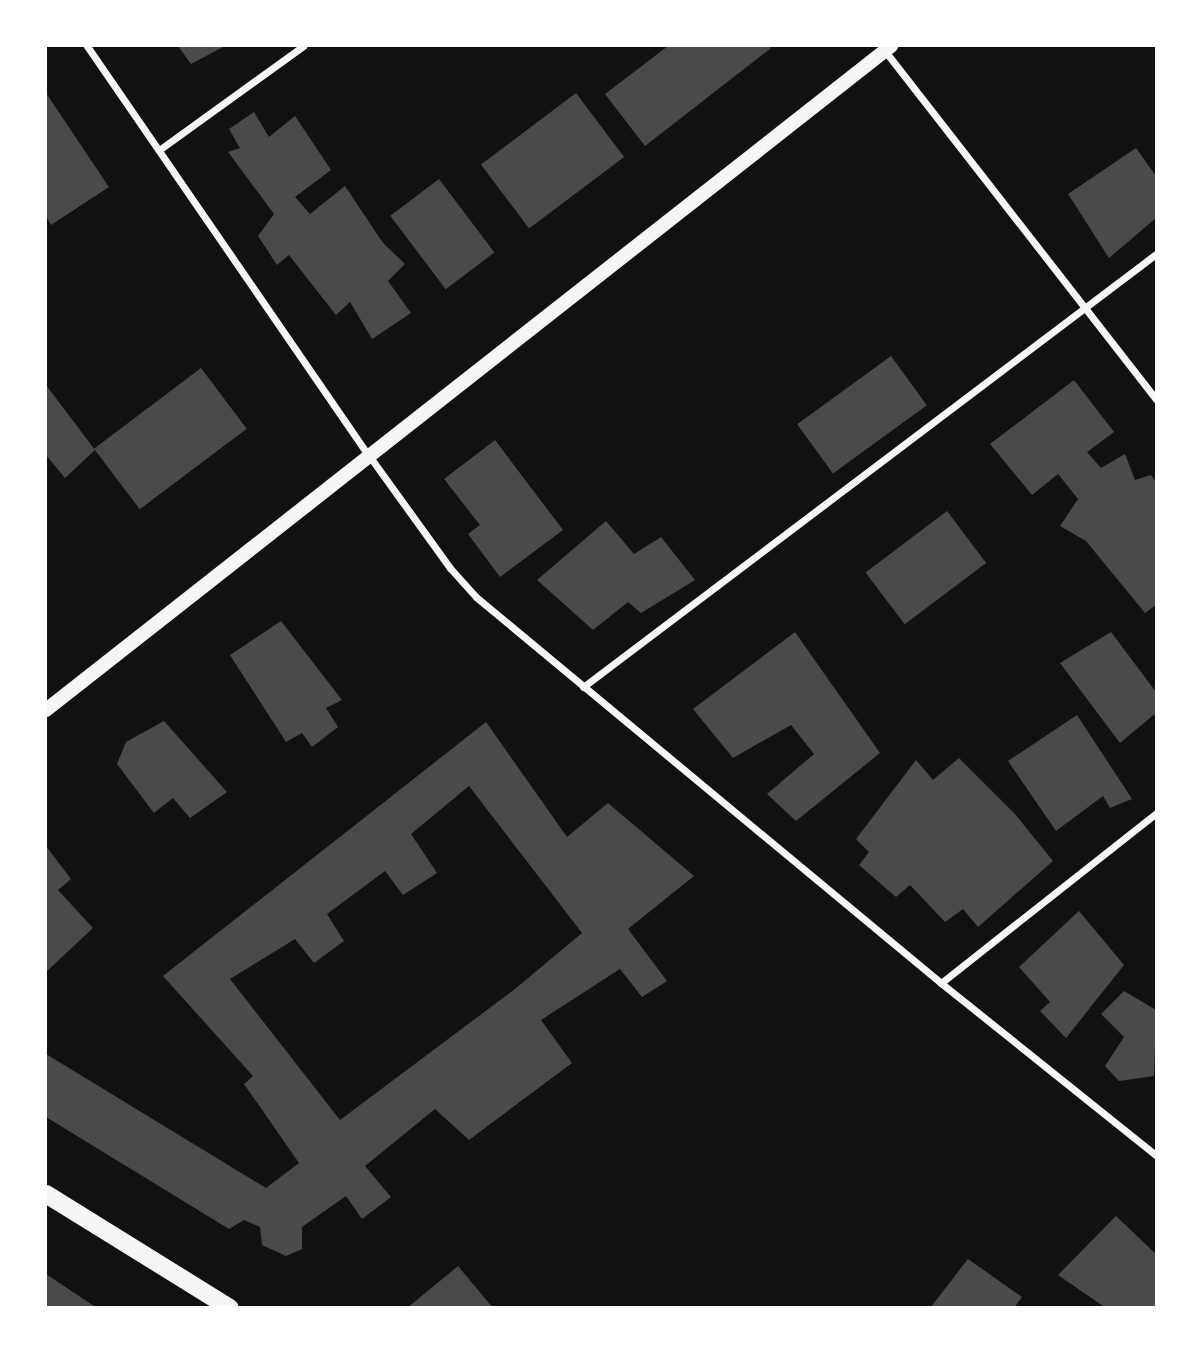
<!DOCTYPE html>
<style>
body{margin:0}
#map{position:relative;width:1202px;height:1353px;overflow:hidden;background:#111;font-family:"Open Sans",sans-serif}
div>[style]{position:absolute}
.building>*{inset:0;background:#4a4a4a;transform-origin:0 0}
.minor>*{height:7px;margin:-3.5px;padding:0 3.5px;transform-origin:3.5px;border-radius:3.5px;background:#f5f5f5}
.secondary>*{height:14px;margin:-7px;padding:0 7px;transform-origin:7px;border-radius:7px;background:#f5f5f5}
.primary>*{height:18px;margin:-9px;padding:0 9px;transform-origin:9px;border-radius:9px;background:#f5f5f5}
span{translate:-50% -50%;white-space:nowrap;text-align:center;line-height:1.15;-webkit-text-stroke:5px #fff;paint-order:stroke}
.frame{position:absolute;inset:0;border:47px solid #fff;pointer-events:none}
</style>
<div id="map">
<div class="building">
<div style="clip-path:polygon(178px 46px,225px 46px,191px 64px)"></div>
<div style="clip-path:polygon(668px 46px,769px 46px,771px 48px,645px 146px,605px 94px)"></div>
<div style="clip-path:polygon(46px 93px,109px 187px,51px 225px,46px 216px)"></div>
<div style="left:576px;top:93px;width:80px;height:119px;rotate:53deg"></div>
<div style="clip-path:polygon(254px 112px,269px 137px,295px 116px,331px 170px,295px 197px,310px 214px,345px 186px,383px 243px,405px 264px,388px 281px,411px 313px,372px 339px,350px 302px,336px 315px,289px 255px,277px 265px,258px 236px,274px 214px,228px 152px,240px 148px,229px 129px)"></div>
<div style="clip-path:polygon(1136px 148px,1156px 176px,1156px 218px,1109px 258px,1068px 194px)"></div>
<div style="left:439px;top:179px;width:92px;height:61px;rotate:53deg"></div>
<div style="left:891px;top:356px;width:61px;height:116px;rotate:54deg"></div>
<div style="left:201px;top:368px;width:76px;height:134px;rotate:53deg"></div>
<div style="clip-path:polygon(1074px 380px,1114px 432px,1087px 452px,1101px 468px,1125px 454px,1135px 480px,1151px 475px,1156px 482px,1156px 605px,1145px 613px,1086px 541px,1060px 526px,1078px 499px,1058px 474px,1032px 495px,990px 444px)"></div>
<div style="clip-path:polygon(46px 385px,95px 450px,65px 478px,46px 455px)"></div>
<div style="clip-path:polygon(495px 440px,563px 530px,500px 577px,468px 534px,480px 525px,444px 479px)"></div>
<div style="left:947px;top:511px;width:65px;height:102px;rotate:53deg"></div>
<div style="clip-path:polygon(606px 521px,634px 554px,661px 537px,695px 580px,641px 613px,628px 602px,593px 630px,537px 580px)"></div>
<div style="clip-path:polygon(281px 621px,342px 700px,326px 708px,338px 727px,312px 747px,302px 733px,286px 742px,230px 655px)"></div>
<div style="clip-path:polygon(795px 632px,880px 753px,796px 821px,767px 794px,814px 754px,791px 725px,733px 758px,693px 709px)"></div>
<div style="clip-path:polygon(1111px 632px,1156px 692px,1156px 713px,1120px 743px,1060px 663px)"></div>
<div style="clip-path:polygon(1077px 715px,1132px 799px,1110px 808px,1103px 796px,1056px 831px,1008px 761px)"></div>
<div style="clip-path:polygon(164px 721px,227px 792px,190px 818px,173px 798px,154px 813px,117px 764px,126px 742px)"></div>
<div style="clip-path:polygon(evenodd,486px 722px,567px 837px,608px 803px,694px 876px,628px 929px,667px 981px,642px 997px,620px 969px,541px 1020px,572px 1063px,469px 1140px,435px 1109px,365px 1166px,391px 1197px,362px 1219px,346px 1196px,302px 1227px,302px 1249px,286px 1256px,262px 1245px,260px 1227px,244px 1220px,229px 1229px,46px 1117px,46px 1054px,266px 1188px,299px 1163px,244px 1084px,253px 1076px,163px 976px,486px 722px,469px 786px,582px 933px,515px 989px,340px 1120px,230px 979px,295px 939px,314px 963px,344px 941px,327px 914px,385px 871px,403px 895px,437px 873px,411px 834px,469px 786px)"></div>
<div style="clip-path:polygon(959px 758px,1015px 814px,1053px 861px,978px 927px,963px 909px,945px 922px,910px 885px,896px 897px,859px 865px,869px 852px,856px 839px,916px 760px,933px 780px)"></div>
<div style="clip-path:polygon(46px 846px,71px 879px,58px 890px,93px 928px,46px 972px)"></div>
<div style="clip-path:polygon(1079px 911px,1124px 965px,1066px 1038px,1040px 1011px,1050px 1002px,1019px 967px)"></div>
<div style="clip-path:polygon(1124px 991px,1156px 1010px,1154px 1076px,1119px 1081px,1105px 1066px,1124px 1037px,1101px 1014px)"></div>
<div style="clip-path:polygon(1116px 1216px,1156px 1254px,1156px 1308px,1106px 1308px,1058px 1275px)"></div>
<div style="clip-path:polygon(968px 1259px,1022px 1297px,1014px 1308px,930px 1308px)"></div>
<div style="clip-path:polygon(458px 1266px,493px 1308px,407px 1308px)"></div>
<div style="clip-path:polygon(46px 1274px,97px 1308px,46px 1308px)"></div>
</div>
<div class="minor">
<div style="left:87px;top:46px;width:499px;rotate:55.5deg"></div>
<div style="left:370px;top:457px;width:137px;rotate:54.2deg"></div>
<div style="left:450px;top:568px;width:39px;rotate:48deg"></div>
<div style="left:476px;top:597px;width:604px;rotate:39.7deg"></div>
<div style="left:941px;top:983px;width:275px;rotate:38.7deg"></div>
<div style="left:885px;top:51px;width:441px;rotate:52.1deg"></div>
<div style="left:159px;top:150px;width:178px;rotate:-35.8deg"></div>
<div style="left:583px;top:687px;width:718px;rotate:-37.08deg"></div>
<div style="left:941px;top:983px;width:274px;rotate:-38.3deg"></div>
</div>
<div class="secondary">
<div style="left:46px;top:710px;width:1075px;rotate:-38.16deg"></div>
</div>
<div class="primary">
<div style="left:46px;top:1194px;width:216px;rotate:31.8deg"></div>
</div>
<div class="frame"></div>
</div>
